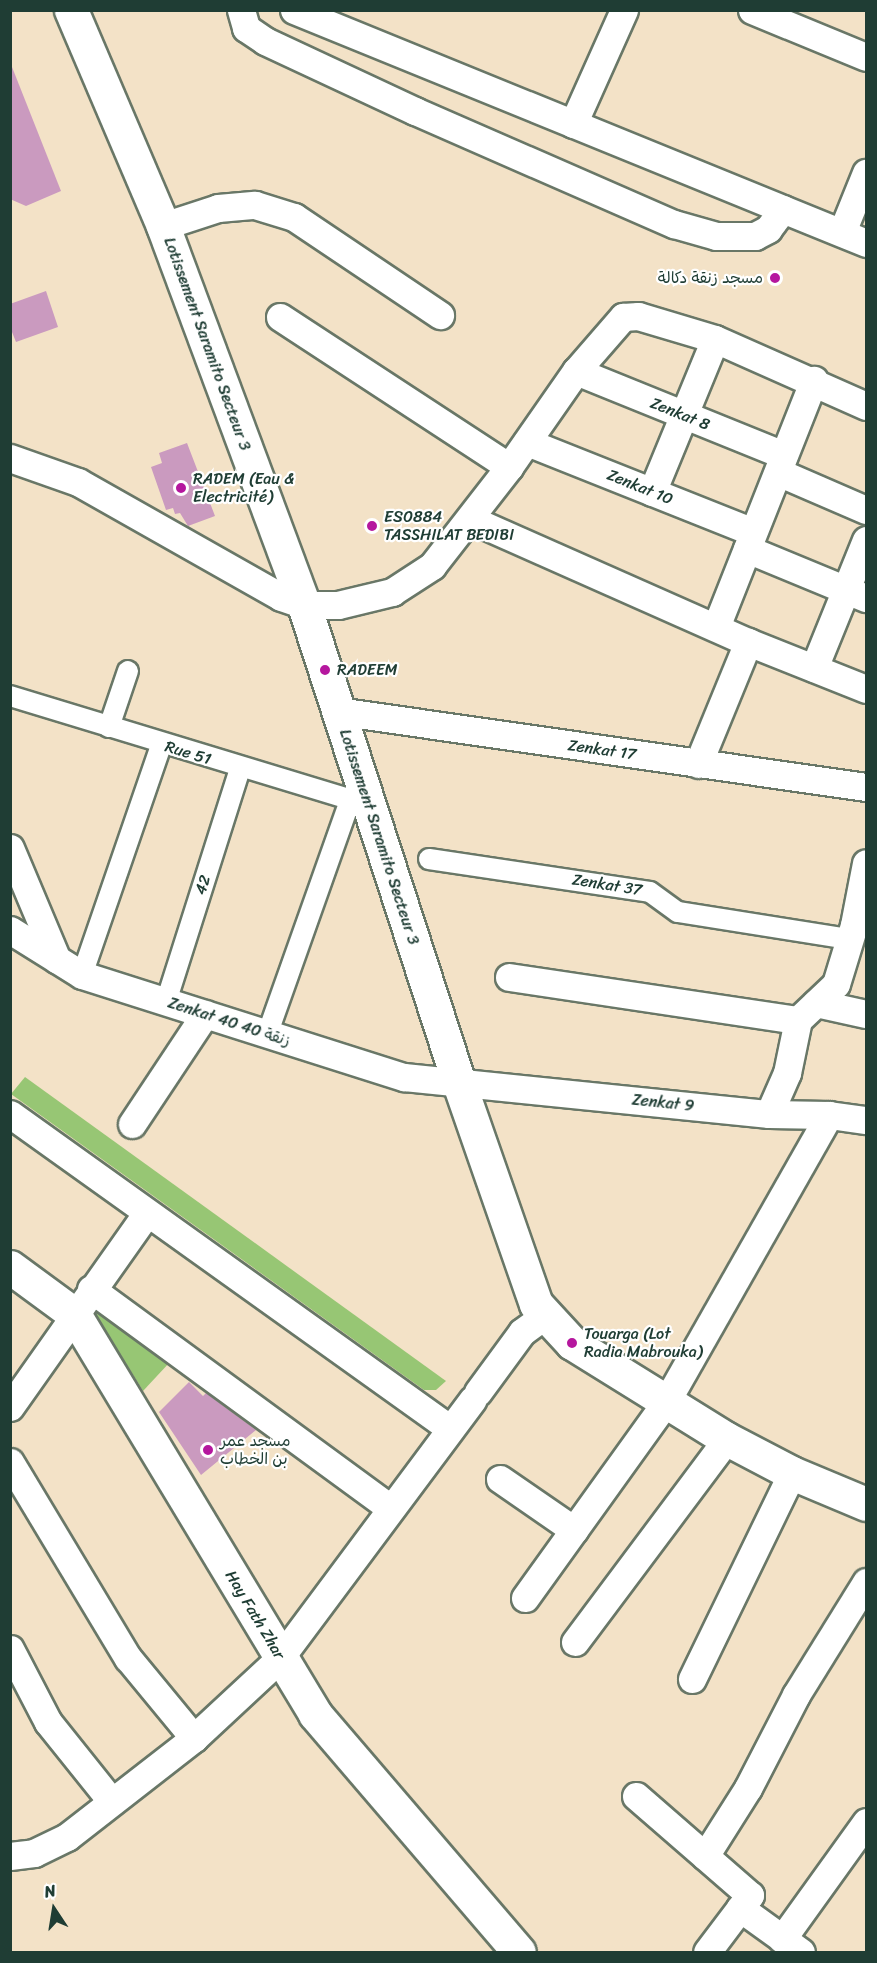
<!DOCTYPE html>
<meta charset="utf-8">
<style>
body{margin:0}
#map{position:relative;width:877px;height:1963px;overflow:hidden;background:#f3e2c7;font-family:Sriracha,"Playpen Sans Arabic",sans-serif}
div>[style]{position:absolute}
.green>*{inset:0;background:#97c674}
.building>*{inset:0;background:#ca9abf}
.roads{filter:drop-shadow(2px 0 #697767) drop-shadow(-2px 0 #697767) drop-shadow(0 2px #697767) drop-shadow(0 -2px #697767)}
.pedestrian>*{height:20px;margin:-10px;padding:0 10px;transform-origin:10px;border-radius:10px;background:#fff}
.minor>*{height:27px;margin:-13.5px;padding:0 13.5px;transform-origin:13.5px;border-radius:13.5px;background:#fff}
.tertiary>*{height:33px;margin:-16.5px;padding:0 16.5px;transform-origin:16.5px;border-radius:16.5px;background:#fff}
.dots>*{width:16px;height:16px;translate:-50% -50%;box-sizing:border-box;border:3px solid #fff;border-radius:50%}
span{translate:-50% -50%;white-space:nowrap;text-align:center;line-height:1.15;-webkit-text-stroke:4.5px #fff;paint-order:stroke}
.poi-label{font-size:16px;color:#1f3d34}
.right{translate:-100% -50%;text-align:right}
.left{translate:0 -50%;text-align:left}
.street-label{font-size:16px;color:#1f3d34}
.frame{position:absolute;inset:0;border:12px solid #1f3d34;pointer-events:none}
.north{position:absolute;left:24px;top:1879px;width:60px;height:60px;-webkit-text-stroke:4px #fff;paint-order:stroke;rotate:348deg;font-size:16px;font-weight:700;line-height:24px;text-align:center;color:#1f3d34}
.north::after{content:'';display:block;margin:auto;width:21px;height:27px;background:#1f3d34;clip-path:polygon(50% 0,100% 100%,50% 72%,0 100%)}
</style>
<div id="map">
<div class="green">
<div style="clip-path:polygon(25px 1077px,446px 1381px,436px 1390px,424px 1390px,11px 1094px)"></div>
<div style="clip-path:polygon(96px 1307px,170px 1362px,143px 1391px,93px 1311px)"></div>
</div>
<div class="building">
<div style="clip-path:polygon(12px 67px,61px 191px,26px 206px,10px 199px)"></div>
<div style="clip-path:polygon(46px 291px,58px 327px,16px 342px,10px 327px,10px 304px)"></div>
<div style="clip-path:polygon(187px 443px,215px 516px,188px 526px,180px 513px,175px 514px,173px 508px,166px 510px,151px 467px,162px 463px,159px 453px)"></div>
<div style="clip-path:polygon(189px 1382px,203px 1396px,206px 1393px,256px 1430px,201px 1475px,159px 1412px)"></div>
</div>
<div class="roads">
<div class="pedestrian">
<div style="left:10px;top:696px;width:374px;rotate:16.9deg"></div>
<div style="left:109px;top:727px;width:59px;rotate:-71.3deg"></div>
<div style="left:429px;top:859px;width:223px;rotate:8.5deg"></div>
<div style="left:650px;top:892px;width:34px;rotate:36deg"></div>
<div style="left:678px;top:912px;width:173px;rotate:9deg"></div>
<div style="left:82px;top:975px;width:243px;rotate:-71deg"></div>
<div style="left:166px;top:1002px;width:244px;rotate:-72.4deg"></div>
<div style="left:267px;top:1035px;width:249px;rotate:-70.5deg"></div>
</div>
<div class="minor">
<div style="left:241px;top:10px;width:19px;rotate:74deg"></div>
<div style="left:246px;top:28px;width:23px;rotate:34deg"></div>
<div style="left:265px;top:41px;width:166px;rotate:25deg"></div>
<div style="left:415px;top:111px;width:283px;rotate:23.6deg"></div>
<div style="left:674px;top:224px;width:44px;rotate:15.9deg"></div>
<div style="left:716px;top:236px;width:39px"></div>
<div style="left:755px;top:236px;width:15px;rotate:-28deg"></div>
<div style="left:768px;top:229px;width:25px;rotate:-53deg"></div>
<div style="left:294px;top:10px;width:618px;rotate:22.16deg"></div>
<div style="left:752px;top:10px;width:123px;rotate:22.4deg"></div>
<div style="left:573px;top:124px;width:125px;rotate:-65.9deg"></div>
<div style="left:163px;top:226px;width:58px;rotate:-18.1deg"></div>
<div style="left:218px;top:208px;width:37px;rotate:-5deg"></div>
<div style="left:255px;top:205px;width:41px;rotate:17.1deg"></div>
<div style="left:294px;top:217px;width:176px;rotate:33.9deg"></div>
<div style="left:842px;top:232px;width:64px;rotate:-67.9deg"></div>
<div style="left:280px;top:317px;width:274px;rotate:33.2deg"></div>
<div style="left:576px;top:371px;width:224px;rotate:22deg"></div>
<div style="left:527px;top:442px;width:243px;rotate:21.7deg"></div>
<div style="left:10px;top:458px;width:72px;rotate:19.4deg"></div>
<div style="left:78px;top:482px;width:233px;rotate:29.5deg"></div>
<div style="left:281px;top:597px;width:24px;rotate:19deg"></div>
<div style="left:304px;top:605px;width:34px"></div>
<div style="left:338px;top:605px;width:56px;rotate:-13.5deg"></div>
<div style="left:392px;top:592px;width:48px;rotate:-33deg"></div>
<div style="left:432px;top:566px;width:125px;rotate:-52.1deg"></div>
<div style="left:509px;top:467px;width:117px;rotate:-55.1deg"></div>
<div style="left:576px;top:371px;width:72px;rotate:-49deg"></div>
<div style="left:623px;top:317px;width:15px;rotate:-4deg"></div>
<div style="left:638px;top:316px;width:80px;rotate:16.6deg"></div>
<div style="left:715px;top:339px;width:165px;rotate:23.9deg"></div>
<div style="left:778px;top:472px;width:96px;rotate:23.4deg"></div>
<div style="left:652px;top:492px;width:165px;rotate:-67.6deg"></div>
<div style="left:470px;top:519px;width:304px;rotate:23.9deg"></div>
<div style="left:748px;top:642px;width:127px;rotate:21.7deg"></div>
<div style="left:747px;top:549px;width:129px;rotate:22.4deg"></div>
<div style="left:716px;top:627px;width:266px;rotate:-68.4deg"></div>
<div style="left:814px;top:668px;width:138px;rotate:-67.9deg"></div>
<div style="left:337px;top:711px;width:534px;rotate:8.18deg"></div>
<div style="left:698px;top:764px;width:132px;rotate:-67.7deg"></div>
<div style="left:10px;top:848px;width:121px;rotate:67.2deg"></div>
<div style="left:10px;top:930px;width:85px;rotate:32deg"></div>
<div style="left:82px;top:975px;width:338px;rotate:17.6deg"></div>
<div style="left:404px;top:1077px;width:367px;rotate:5.8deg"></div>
<div style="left:769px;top:1114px;width:60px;rotate:1deg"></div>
<div style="left:829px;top:1115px;width:37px;rotate:8deg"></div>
<div style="left:509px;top:977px;width:292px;rotate:8.5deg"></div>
<div style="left:816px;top:1003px;width:51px;rotate:12.4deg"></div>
<div style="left:10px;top:1114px;width:540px;rotate:35.57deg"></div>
<div style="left:769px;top:1114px;width:45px;rotate:-66.3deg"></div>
<div style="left:787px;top:1073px;width:54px;rotate:-78.3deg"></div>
<div style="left:798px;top:1020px;width:52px;rotate:-43.5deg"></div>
<div style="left:836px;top:984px;width:62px;rotate:-73deg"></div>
<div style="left:854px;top:925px;width:63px;rotate:-79deg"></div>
<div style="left:132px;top:1124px;width:132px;rotate:-56.4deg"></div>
<div style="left:91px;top:1289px;width:371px;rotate:36.2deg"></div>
<div style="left:478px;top:1392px;width:74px;rotate:-53.7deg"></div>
<div style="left:522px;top:1332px;width:27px;rotate:-36deg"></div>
<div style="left:10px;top:1407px;width:236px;rotate:-54.8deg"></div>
<div style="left:10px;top:1462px;width:229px;rotate:59deg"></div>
<div style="left:128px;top:1658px;width:104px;rotate:50.5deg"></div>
<div style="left:500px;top:1479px;width:90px;rotate:34.6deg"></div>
<div style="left:525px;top:1598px;width:241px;rotate:-54.3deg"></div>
<div style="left:666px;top:1402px;width:330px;rotate:-60.4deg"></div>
<div style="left:575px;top:1642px;width:254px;rotate:-53.2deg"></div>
<div style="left:10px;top:1649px;width:82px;rotate:62.5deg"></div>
<div style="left:48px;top:1722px;width:102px;rotate:51.3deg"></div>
<div style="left:692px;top:1679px;width:229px;rotate:-64.1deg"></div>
<div style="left:636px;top:1796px;width:151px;rotate:41deg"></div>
<div style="left:750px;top:1895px;width:71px;rotate:127deg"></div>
<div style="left:10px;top:1856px;width:24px;rotate:-7deg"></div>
<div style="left:34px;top:1853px;width:37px;rotate:-26deg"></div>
<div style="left:67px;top:1837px;width:161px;rotate:-37.9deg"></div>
<div style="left:194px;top:1738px;width:117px;rotate:-42.9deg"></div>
<div style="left:280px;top:1658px;width:322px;rotate:-53.3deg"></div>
<div style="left:705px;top:1856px;width:80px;rotate:-57.7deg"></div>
<div style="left:748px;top:1788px;width:105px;rotate:-62.7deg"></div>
<div style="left:796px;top:1695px;width:133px;rotate:-58.2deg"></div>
<div style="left:740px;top:1908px;width:75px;rotate:35.8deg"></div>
<div style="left:782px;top:1939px;width:144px;rotate:-54.3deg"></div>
</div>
<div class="tertiary">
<div style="left:71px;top:10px;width:235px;rotate:66.9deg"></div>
<div style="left:163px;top:226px;width:404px;rotate:69.6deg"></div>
<div style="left:304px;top:605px;width:503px;rotate:72.03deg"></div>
<div style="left:459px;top:1083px;width:234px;rotate:70.8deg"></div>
<div style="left:536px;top:1304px;width:53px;rotate:47.3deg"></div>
<div style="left:572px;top:1343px;width:182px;rotate:31.8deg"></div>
<div style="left:727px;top:1439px;width:73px;rotate:27.6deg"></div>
<div style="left:792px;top:1473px;width:80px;rotate:22.7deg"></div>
<div style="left:10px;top:1267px;width:79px;rotate:36.3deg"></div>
<div style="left:74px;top:1314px;width:467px;rotate:58.9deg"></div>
<div style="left:315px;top:1714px;width:313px;rotate:49.4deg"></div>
</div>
</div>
<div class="dots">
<div style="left:775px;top:278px;background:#b5179e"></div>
<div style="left:181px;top:488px;background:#b5179e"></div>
<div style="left:372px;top:526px;background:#b5179e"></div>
<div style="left:325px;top:670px;background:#b5179e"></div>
<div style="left:572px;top:1343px;background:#b5179e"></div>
<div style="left:208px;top:1450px;background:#b5179e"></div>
</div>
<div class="poi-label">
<span class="right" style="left:763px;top:278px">مسجد زنقة دكالة</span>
<span class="left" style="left:193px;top:488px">RADEM (Eau &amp;<br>Electricité)</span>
<span class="left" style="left:384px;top:526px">ES0884<br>TASSHILAT BEDIBI</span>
<span class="left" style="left:337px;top:670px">RADEEM</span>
<span class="left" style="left:584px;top:1343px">Touarga (Lot<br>Radia Mabrouka)</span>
<span class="left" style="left:220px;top:1450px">مسجد عمر<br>بن الخطاب</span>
</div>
<div class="street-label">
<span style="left:207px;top:344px;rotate:70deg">Lotissement Saramito Secteur 3</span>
<span style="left:680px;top:414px;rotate:22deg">Zenkat 8</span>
<span style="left:640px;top:487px;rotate:22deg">Zenkat 10</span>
<span style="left:602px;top:750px;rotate:8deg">Zenkat 17</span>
<span style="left:188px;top:753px;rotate:17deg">Rue 51</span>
<span style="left:379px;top:837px;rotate:72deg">Lotissement Saramito Secteur 3</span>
<span style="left:203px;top:885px;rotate:-72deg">42</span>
<span style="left:607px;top:885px;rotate:9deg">Zenkat 37</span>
<span style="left:229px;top:1022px;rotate:18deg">Zenkat 40 زنقة 40</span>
<span style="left:663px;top:1103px;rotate:6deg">Zenkat 9</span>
<span style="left:255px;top:1615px;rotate:59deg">Hay Fath Zhar</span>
</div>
<div class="frame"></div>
<div class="north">N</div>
</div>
